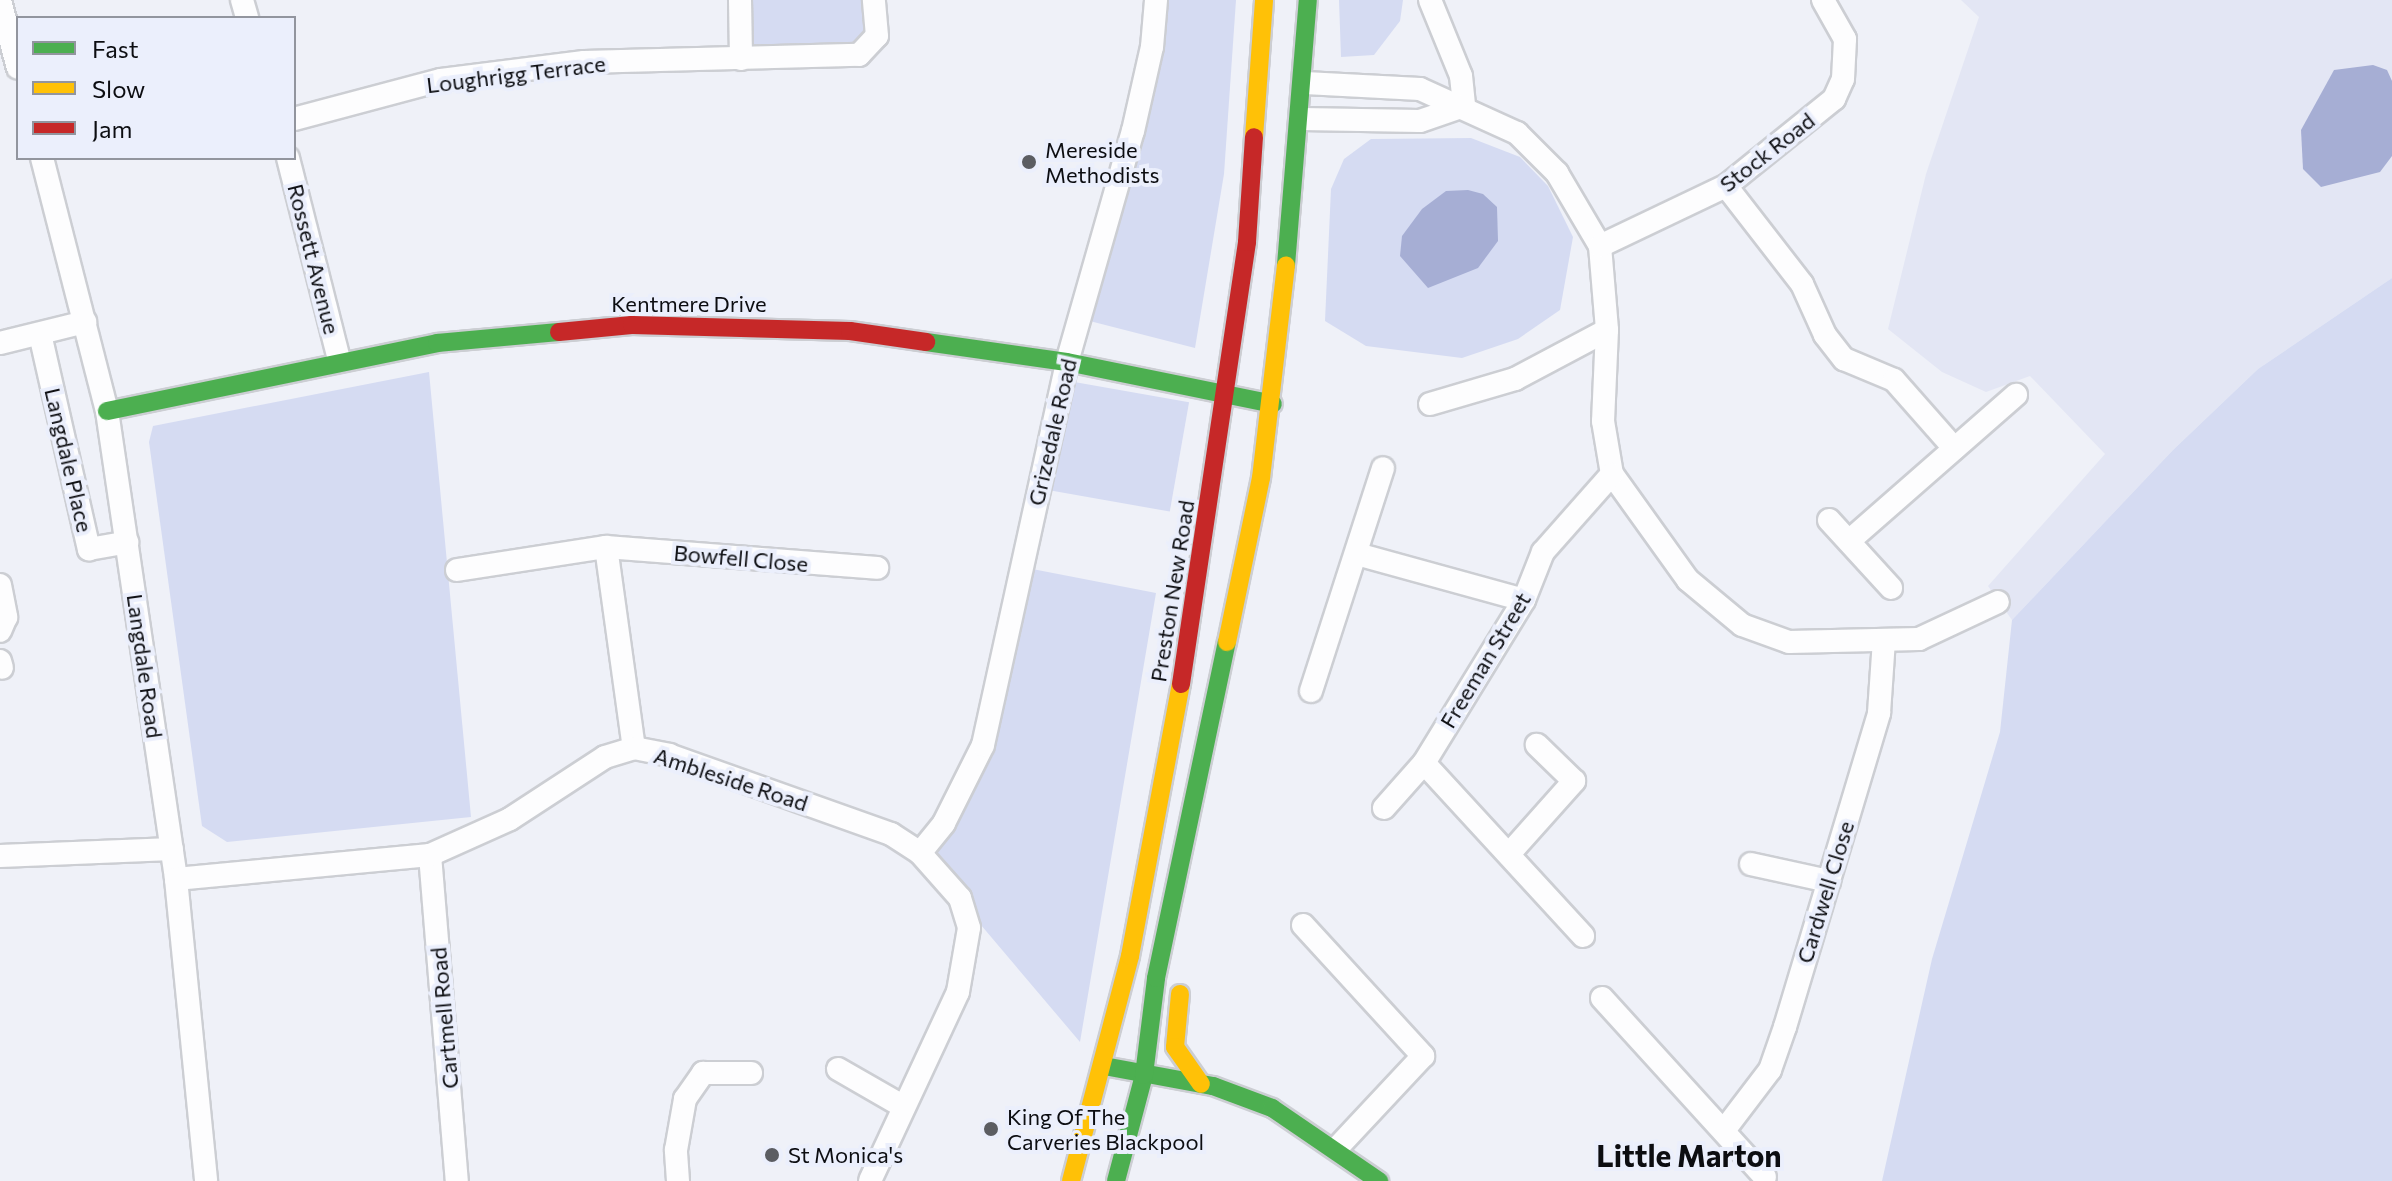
<!DOCTYPE html>
<style>
body{margin:0}
#map{position:relative;width:2392px;height:1181px;overflow:hidden;background:#eff1f8;font-family:Commissioner,sans-serif}
div>[style]{position:absolute}
.built>*{inset:0;background:#e3e6f4}
.green>*{inset:0;background:#d5dbf2;transform-origin:0 0}
.water>*{inset:0;background:#a6aed4}
.roads{filter:drop-shadow(2px 0 #ccced3) drop-shadow(-2px 0 #ccced3) drop-shadow(0 2px #ccced3) drop-shadow(0 -2px #ccced3)}
.street>*{height:22px;margin:-11px;padding:0 11px;transform-origin:11px;border-radius:11px;background:#fdfdfe}
.fast>*{height:18px;margin:-9px;padding:0 9px;transform-origin:9px;border-radius:9px;background:#4caf50}
.slow>*{height:18px;margin:-9px;padding:0 9px;transform-origin:9px;border-radius:9px;background:#ffc107}
.jam>*{height:18px;margin:-9px;padding:0 9px;transform-origin:9px;border-radius:9px;background:#c62828}
.dots>*{width:22px;height:22px;translate:-50% -50%;box-sizing:border-box;border:4px solid #ebeffc;border-radius:50%}
span{translate:-50% -50%;white-space:nowrap;text-align:center;line-height:1.15;-webkit-text-stroke:8px #ebeffc;paint-order:stroke}
.street-label{font-size:22px;color:#0c0d11}
.poi-label{font-size:22px;color:#0c0d11}
.left{translate:0 -50%;text-align:left}
.district-label{font-size:30px;color:#0c0d11;font-weight:700}
.legend{position:absolute;left:16px;top:16px;width:280px;height:144px;box-sizing:border-box;background:#ebeffc;border:2px solid #92959e;margin:0;padding:10px 14px;list-style:none;font-size:24px;color:#0c0d11}
.legend li{display:flex;align-items:center;gap:16px;height:40px}
.legend b{width:40px;border:2px solid #92959e}
</style>
<div id="map">
<div class="built">
<div style="clip-path:polygon(1961px 0,2392px 0,2392px 278px,2258px 369px,2173px 450px,2012px 620px,1988px 586px,2105px 454px,2030px 376px,1986px 392px,1942px 372px,1888px 329px,1926px 174px,1979px 17px)"></div>
</div>
<div class="green">
<div style="clip-path:polygon(740px 0,874px 0,877px 36px,859px 55px,741px 59px)"></div>
<div style="clip-path:polygon(1156px 0,1236px 0,1224px 174px,1195px 348px,1078px 318px)"></div>
<div style="clip-path:polygon(1339px 0,1403px 0,1400px 21px,1374px 55px,1341px 57px)"></div>
<div style="clip-path:polygon(1471px 138px,1520px 157px,1548px 186px,1573px 237px,1560px 310px,1518px 339px,1462px 358px,1366px 346px,1325px 321px,1331px 189px,1344px 159px,1371px 139px)"></div>
<div style="clip-path:polygon(2392px 278px,2392px 1181px,1882px 1181px,1932px 959px,2000px 732px,2012px 620px,2173px 450px,2258px 369px)"></div>
<div style="clip-path:polygon(429px 372px,471px 817px,227px 842px,202px 826px,149px 442px,153px 426px)"></div>
<div style="left:1063px;top:380px;width:128px;height:111px;rotate:10deg"></div>
<div style="clip-path:polygon(1022px 567px,1156px 593px,1080px 1042px,920px 853px,983px 745px)"></div>
</div>
<div class="water">
<div style="clip-path:polygon(2373px 65px,2387px 70px,2392px 81px,2392px 156px,2380px 172px,2321px 187px,2303px 169px,2301px 130px,2334px 70px)"></div>
<div style="clip-path:polygon(1468px 190px,1483px 194px,1497px 207px,1498px 241px,1478px 268px,1428px 288px,1400px 256px,1402px 236px,1422px 209px,1446px 191px)"></div>
</div>
<div class="roads">
<div class="street">
<div style="left:242px;top:0;width:19px;rotate:74deg"></div>
<div style="left:740px;top:0;width:59px;rotate:89deg"></div>
<div style="left:1430px;top:0;width:82px;rotate:67.8deg"></div>
<div style="left:1461px;top:76px;width:30px;rotate:84deg"></div>
<div style="left:0;top:1px;width:69px;rotate:75deg"></div>
<div style="left:1305px;top:83px;width:115px;rotate:3deg"></div>
<div style="left:1420px;top:89px;width:107px;rotate:24.4deg"></div>
<div style="left:1517px;top:133px;width:57px;rotate:45deg"></div>
<div style="left:1557px;top:173px;width:85px;rotate:59.5deg"></div>
<div style="left:1600px;top:246px;width:84px;rotate:85.2deg"></div>
<div style="left:1607px;top:330px;width:91px;rotate:92.5deg"></div>
<div style="left:1603px;top:421px;width:54px;rotate:80.4deg"></div>
<div style="left:1612px;top:474px;width:130px;rotate:54.4deg"></div>
<div style="left:1688px;top:580px;width:70px;rotate:39.8deg"></div>
<div style="left:1742px;top:625px;width:50px;rotate:19.9deg"></div>
<div style="left:1789px;top:642px;width:130px;rotate:-1.3deg"></div>
<div style="left:1919px;top:639px;width:87px;rotate:-25.1deg"></div>
<div style="left:294px;top:119px;width:152px;rotate:-14.9deg"></div>
<div style="left:441px;top:80px;width:144px;rotate:-7.2deg"></div>
<div style="left:584px;top:62px;width:275px;rotate:-1.5deg"></div>
<div style="left:859px;top:55px;width:26px;rotate:-47deg"></div>
<div style="left:877px;top:36px;width:36px;rotate:-95deg"></div>
<div style="left:1302px;top:119px;width:118px;rotate:1deg"></div>
<div style="left:1420px;top:121px;width:46px;rotate:-18.8deg"></div>
<div style="left:42px;top:158px;width:261px;rotate:75.6deg"></div>
<div style="left:107px;top:411px;width:473px;rotate:81.6deg"></div>
<div style="left:176px;top:879px;width:303px;rotate:84.3deg"></div>
<div style="left:288px;top:158px;width:208px;rotate:75.8deg"></div>
<div style="left:1726px;top:186px;width:124px;rotate:52.2deg"></div>
<div style="left:1802px;top:284px;width:56px;rotate:65.7deg"></div>
<div style="left:1825px;top:335px;width:31px;rotate:52deg"></div>
<div style="left:1844px;top:359px;width:54px;rotate:22.8deg"></div>
<div style="left:1894px;top:380px;width:91px;rotate:48.6deg"></div>
<div style="left:1600px;top:246px;width:140px;rotate:-25.5deg"></div>
<div style="left:1726px;top:186px;width:139px;rotate:-38.9deg"></div>
<div style="left:1834px;top:99px;width:22px;rotate:-66deg"></div>
<div style="left:1843px;top:79px;width:40px;rotate:-87.1deg"></div>
<div style="left:1845px;top:39px;width:45px;rotate:-119.4deg"></div>
<div style="left:40px;top:334px;width:221px;rotate:77.2deg"></div>
<div style="left:89px;top:549px;width:39px;rotate:-10deg"></div>
<div style="left:0;top:343px;width:88px;rotate:-13.9deg"></div>
<div style="left:1430px;top:404px;width:89px;rotate:-16.4deg"></div>
<div style="left:1515px;top:379px;width:104px;rotate:-28deg"></div>
<div style="left:1829px;top:520px;width:92px;rotate:47.6deg"></div>
<div style="left:1849px;top:541px;width:222px;rotate:-41.2deg"></div>
<div style="left:606px;top:547px;width:203px;rotate:82.1deg"></div>
<div style="left:1357px;top:554px;width:173px;rotate:15.4deg"></div>
<div style="left:457px;top:570px;width:151px;rotate:-8.8deg"></div>
<div style="left:606px;top:547px;width:272px;rotate:4.4deg"></div>
<div style="left:0;top:585px;width:33px;rotate:79deg"></div>
<div style="left:6px;top:617px;width:15px;rotate:113deg"></div>
<div style="left:0;top:661px;width:7px;rotate:74deg"></div>
<div style="left:1311px;top:691px;width:234px;rotate:-72.1deg"></div>
<div style="left:1424px;top:763px;width:235px;rotate:47.4deg"></div>
<div style="left:1384px;top:808px;width:60px;rotate:-48.4deg"></div>
<div style="left:1424px;top:763px;width:191px;rotate:-58.5deg"></div>
<div style="left:1524px;top:600px;width:52px;rotate:-68.4deg"></div>
<div style="left:1543px;top:552px;width:104px;rotate:-48.5deg"></div>
<div style="left:920px;top:853px;width:38px;rotate:-51deg"></div>
<div style="left:944px;top:823px;width:87px;rotate:-63.4deg"></div>
<div style="left:983px;top:745px;width:392px;rotate:-77.6deg"></div>
<div style="left:1067px;top:362px;width:240px;rotate:-74.1deg"></div>
<div style="left:1133px;top:131px;width:86px;rotate:-77.3deg"></div>
<div style="left:1152px;top:47px;width:47px;rotate:-85.1deg"></div>
<div style="left:1509px;top:854px;width:98px;rotate:-48.3deg"></div>
<div style="left:1574px;top:781px;width:52px;rotate:-135.8deg"></div>
<div style="left:430px;top:855px;width:327px;rotate:85.3deg"></div>
<div style="left:0;top:856px;width:172px;rotate:-2.3deg"></div>
<div style="left:1751px;top:864px;width:80px;rotate:12.3deg"></div>
<div style="left:176px;top:879px;width:255px;rotate:-5.4deg"></div>
<div style="left:430px;top:855px;width:88px;rotate:-24.2deg"></div>
<div style="left:510px;top:819px;width:113px;rotate:-33.1deg"></div>
<div style="left:605px;top:757px;width:30px;rotate:-17deg"></div>
<div style="left:634px;top:748px;width:36px;rotate:11deg"></div>
<div style="left:669px;top:755px;width:236px;rotate:19.6deg"></div>
<div style="left:891px;top:834px;width:35px;rotate:33deg"></div>
<div style="left:920px;top:853px;width:60px;rotate:48.4deg"></div>
<div style="left:960px;top:898px;width:31px;rotate:73deg"></div>
<div style="left:969px;top:928px;width:65px;rotate:99.8deg"></div>
<div style="left:958px;top:992px;width:208px;rotate:115deg"></div>
<div style="left:1303px;top:925px;width:178px;rotate:47.5deg"></div>
<div style="left:1423px;top:1056px;width:126px;rotate:133.1deg"></div>
<div style="left:1602px;top:998px;width:242px;rotate:47.7deg"></div>
<div style="left:838px;top:1069px;width:76px;rotate:29.9deg"></div>
<div style="left:1725px;top:1129px;width:74px;rotate:-52.7deg"></div>
<div style="left:1770px;top:1070px;width:46px;rotate:-70.8deg"></div>
<div style="left:1785px;top:1027px;width:328px;rotate:-73.3deg"></div>
<div style="left:1879px;top:713px;width:73px;rotate:-86.1deg"></div>
<div style="left:678px;top:1181px;width:31px;rotate:-94deg"></div>
<div style="left:676px;top:1150px;width:52px;rotate:-80deg"></div>
<div style="left:685px;top:1099px;width:32px;rotate:-55deg"></div>
<div style="left:703px;top:1073px;width:48px"></div>
</div>
<div class="fast">
<div style="left:1286px;top:265px;width:266px;rotate:-85.3deg"></div>
<div style="left:926px;top:342px;width:142px;rotate:8.1deg"></div>
<div style="left:1067px;top:362px;width:210px;rotate:11.5deg"></div>
<div style="left:107px;top:411px;width:337px;rotate:-11.6deg"></div>
<div style="left:437px;top:343px;width:122px;rotate:-5.2deg"></div>
<div style="left:1104px;top:1066px;width:111px;rotate:10.4deg"></div>
<div style="left:1213px;top:1086px;width:63px;rotate:20.4deg"></div>
<div style="left:1272px;top:1108px;width:130px;rotate:34.3deg"></div>
<div style="left:1116px;top:1181px;width:110px;rotate:-75.2deg"></div>
<div style="left:1144px;top:1075px;width:98px;rotate:-82.9deg"></div>
<div style="left:1156px;top:978px;width:343px;rotate:-78.1deg"></div>
</div>
<div class="slow">
<div style="left:1254px;top:137px;width:137px;rotate:-85.8deg"></div>
<div style="left:1227px;top:642px;width:167px;rotate:-78.3deg"></div>
<div style="left:1261px;top:478px;width:214px;rotate:-83.3deg"></div>
<div style="left:1180px;top:994px;width:53px;rotate:95.4deg"></div>
<div style="left:1175px;top:1047px;width:45px;rotate:54.9deg"></div>
<div style="left:1071px;top:1181px;width:233px;rotate:-75.3deg"></div>
<div style="left:1130px;top:956px;width:277px;rotate:-79.4deg"></div>
</div>
<div class="jam">
<div style="left:559px;top:332px;width:73px;rotate:-5.5deg"></div>
<div style="left:632px;top:325px;width:218px;rotate:1.6deg"></div>
<div style="left:850px;top:331px;width:77px;rotate:8.2deg"></div>
<div style="left:1181px;top:684px;width:447px;rotate:-81.5deg"></div>
<div style="left:1247px;top:242px;width:105px;rotate:-86.2deg"></div>
</div>
</div>
<div class="dots">
<div style="left:1029px;top:162px;background:#5b5d62"></div>
<div style="left:991px;top:1129px;background:#5b5d62"></div>
<div style="left:772px;top:1155px;background:#5b5d62"></div>
</div>
<div class="street-label">
<span style="left:516px;top:74px;rotate:-7deg">Loughrigg Terrace</span>
<span style="left:1767px;top:152px;rotate:-38deg">Stock Road</span>
<span style="left:314px;top:259px;rotate:76deg">Rossett Avenue</span>
<span style="left:689px;top:304px">Kentmere Drive</span>
<span style="left:1052px;top:432px;rotate:-77deg">Grizedale Road</span>
<span style="left:69px;top:460px;rotate:77deg">Langdale Place</span>
<span style="left:741px;top:558px;rotate:5deg">Bowfell Close</span>
<span style="left:1172px;top:591px;rotate:-81deg">Preston New Road</span>
<span style="left:1485px;top:660px;rotate:-59deg">Freeman Street</span>
<span style="left:145px;top:666px;rotate:82deg">Langdale Road</span>
<span style="left:731px;top:779px;rotate:18deg">Ambleside Road</span>
<span style="left:1825px;top:892px;rotate:-73deg">Cardwell Close</span>
<span style="left:444px;top:1018px;rotate:-95deg">Cartmell Road</span>
</div>
<div class="poi-label">
<span class="left" style="left:1045px;top:162px">Mereside<br>Methodists</span>
<span class="left" style="left:1007px;top:1129px">King Of The<br>Carveries Blackpool</span>
<span class="left" style="left:788px;top:1155px">St Monica's</span>
</div>
<div class="district-label">
<span style="left:1689px;top:1155px">Little Marton</span>
</div>
<ul class="legend">
<li><b style="height:10px;background:#4caf50"></b>Fast</li>
<li><b style="height:10px;background:#ffc107"></b>Slow</li>
<li><b style="height:10px;background:#c62828"></b>Jam</li>
</ul>
</div>
